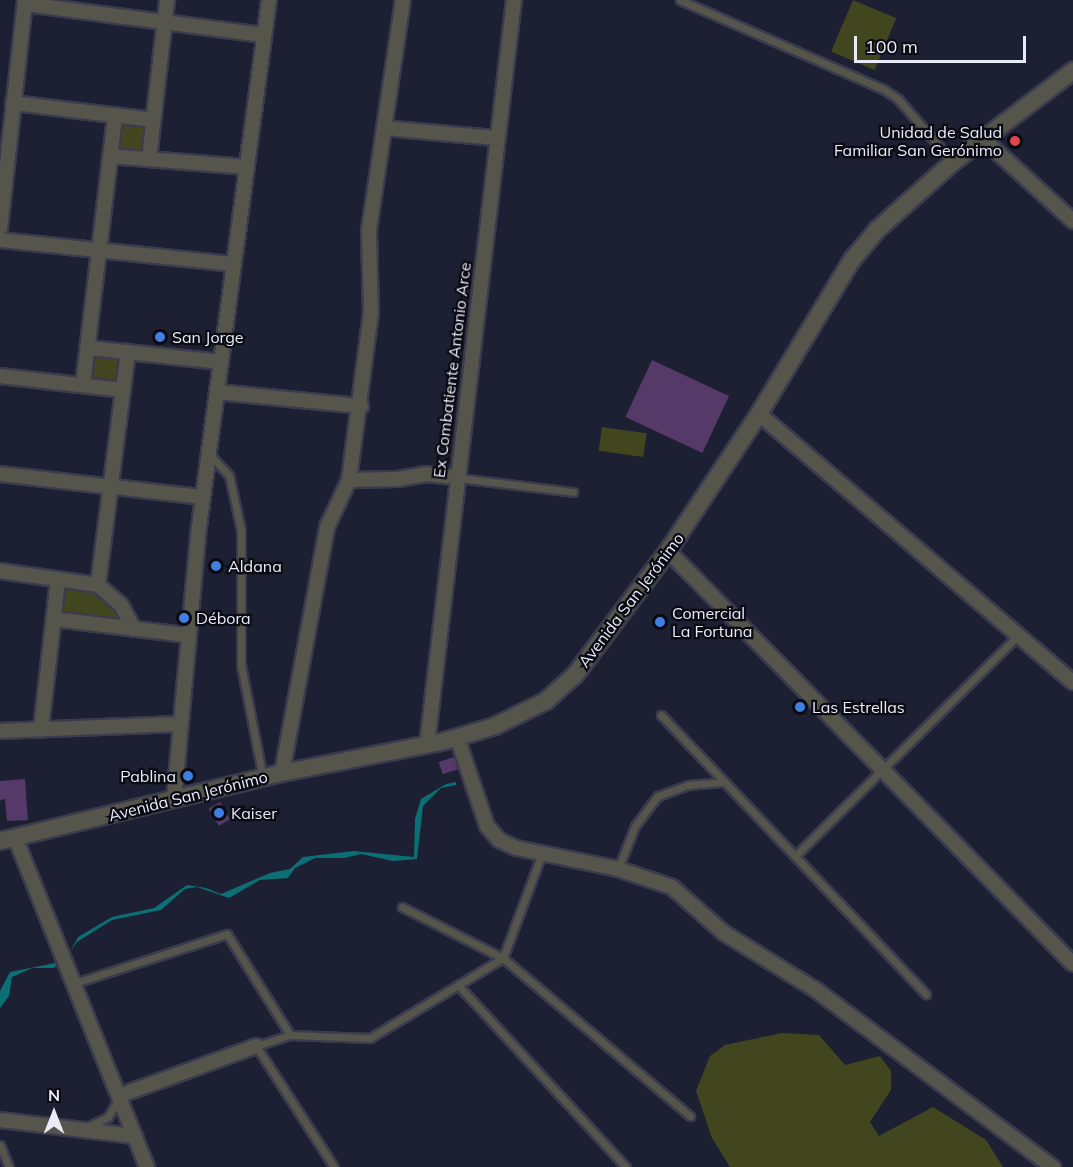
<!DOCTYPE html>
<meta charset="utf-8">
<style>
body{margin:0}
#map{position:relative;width:1073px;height:1167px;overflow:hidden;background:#1d2032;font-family:Mulish,sans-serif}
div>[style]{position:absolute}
.green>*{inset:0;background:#42461e;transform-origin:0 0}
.water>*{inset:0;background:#0a7075}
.building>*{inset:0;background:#553968;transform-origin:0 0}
.roads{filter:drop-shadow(2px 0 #3a3c4e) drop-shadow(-2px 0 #3a3c4e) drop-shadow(0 2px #3a3c4e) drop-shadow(0 -2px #3a3c4e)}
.service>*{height:7px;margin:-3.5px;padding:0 3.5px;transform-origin:3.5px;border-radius:3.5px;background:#56554b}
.minor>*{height:14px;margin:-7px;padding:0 7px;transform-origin:7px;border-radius:7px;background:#56554b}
.tertiary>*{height:16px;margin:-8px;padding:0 8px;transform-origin:8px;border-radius:8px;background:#56554b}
.dots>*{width:16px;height:16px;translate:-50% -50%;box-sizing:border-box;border:3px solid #090a12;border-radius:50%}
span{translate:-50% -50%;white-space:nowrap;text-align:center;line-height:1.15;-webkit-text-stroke:4.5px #090a12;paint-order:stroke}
.poi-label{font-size:16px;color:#e9ebf8}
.right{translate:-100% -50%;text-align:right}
.left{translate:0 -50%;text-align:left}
.street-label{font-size:16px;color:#e9ebf8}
.north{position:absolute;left:24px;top:1083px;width:60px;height:60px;-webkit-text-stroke:4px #090a12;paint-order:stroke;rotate:0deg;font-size:16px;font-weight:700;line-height:24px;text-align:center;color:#e9ebf8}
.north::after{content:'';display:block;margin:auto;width:21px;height:27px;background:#e9ebf8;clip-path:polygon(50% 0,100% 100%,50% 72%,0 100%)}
.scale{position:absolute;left:854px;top:36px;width:172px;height:27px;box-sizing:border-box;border:3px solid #e9ebf8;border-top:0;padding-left:8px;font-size:18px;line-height:21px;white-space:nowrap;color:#e9ebf8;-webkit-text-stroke:4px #090a12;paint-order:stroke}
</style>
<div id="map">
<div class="green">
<div style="left:853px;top:0;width:47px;height:56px;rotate:23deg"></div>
<div style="left:120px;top:122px;width:27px;height:28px;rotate:2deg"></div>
<div style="left:91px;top:354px;width:31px;height:27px;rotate:4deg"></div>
<div style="left:602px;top:427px;width:45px;height:24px;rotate:8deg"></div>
<div style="clip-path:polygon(65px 586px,97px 592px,112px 602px,124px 621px,61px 613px)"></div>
<div style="clip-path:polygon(782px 1033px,819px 1035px,845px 1065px,880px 1056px,891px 1071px,891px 1090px,870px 1122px,879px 1136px,933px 1107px,986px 1140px,1003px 1167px,730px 1167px,712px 1138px,696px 1091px,710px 1056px,725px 1045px)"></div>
</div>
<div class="water">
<div style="clip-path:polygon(456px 782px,456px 785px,441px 788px,423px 806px,417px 859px,393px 861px,361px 854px,344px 858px,315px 858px,295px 868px,288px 878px,260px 880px,229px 898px,197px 887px,185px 889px,161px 910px,112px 920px,77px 942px,70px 952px,78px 937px,112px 917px,154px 908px,187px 885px,206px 888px,221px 894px,270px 873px,290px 869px,303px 857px,354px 851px,414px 857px,415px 819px,421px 799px,446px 784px)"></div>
<div style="clip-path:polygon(60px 962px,54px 968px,32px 968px,12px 977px,9px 996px,0 1008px,0 991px,10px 972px)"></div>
</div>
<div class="building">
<div style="left:652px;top:360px;width:85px;height:63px;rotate:25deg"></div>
<div style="left:454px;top:757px;width:13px;height:16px;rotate:72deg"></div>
<div style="clip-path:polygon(25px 779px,28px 820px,7px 821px,5px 799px,0 800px,0 781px)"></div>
<div style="left:220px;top:802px;width:20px;height:13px;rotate:60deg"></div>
</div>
<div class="roads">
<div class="service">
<div style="left:680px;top:0;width:224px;rotate:23.7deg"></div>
<div style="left:885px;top:90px;width:16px;rotate:35deg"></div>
<div style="left:898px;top:99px;width:82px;rotate:48.9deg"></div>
<div style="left:211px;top:456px;width:26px;rotate:47deg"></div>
<div style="left:229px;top:475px;width:56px;rotate:77.7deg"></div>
<div style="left:241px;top:530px;width:135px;rotate:90deg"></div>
<div style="left:241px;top:665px;width:115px;rotate:79deg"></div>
<div style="left:458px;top:478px;width:116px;rotate:6.9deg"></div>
<div style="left:661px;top:715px;width:385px;rotate:46.5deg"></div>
<div style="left:795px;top:856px;width:315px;rotate:-44.7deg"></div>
<div style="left:618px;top:869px;width:46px;rotate:-68.4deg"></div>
<div style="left:635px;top:826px;width:38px;rotate:-53deg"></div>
<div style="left:658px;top:796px;width:32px;rotate:-20deg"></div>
<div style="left:688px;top:785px;width:36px;rotate:-5deg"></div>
<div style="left:402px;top:907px;width:113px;rotate:26.8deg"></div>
<div style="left:503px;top:958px;width:245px;rotate:40.2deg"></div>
<div style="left:75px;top:983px;width:160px;rotate:-17.9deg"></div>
<div style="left:227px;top:934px;width:119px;rotate:58deg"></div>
<div style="left:458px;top:985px;width:248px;rotate:47.3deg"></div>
<div style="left:87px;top:1127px;width:23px;rotate:-25deg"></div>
<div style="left:108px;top:1117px;width:22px;rotate:-60deg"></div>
<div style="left:0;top:1145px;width:24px;rotate:68deg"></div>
<div style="left:334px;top:1167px;width:144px;rotate:-122.8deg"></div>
<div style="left:256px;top:1046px;width:36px;rotate:-18deg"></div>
<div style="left:290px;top:1035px;width:80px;rotate:2.1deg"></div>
<div style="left:370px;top:1038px;width:155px;rotate:-31deg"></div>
<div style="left:503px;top:958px;width:112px;rotate:-69.6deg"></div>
</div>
<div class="minor">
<div style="left:25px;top:4px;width:241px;rotate:7.4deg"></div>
<div style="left:13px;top:103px;width:141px;rotate:6.9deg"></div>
<div style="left:384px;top:128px;width:113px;rotate:5.1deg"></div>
<div style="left:983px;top:139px;width:122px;rotate:42.3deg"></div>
<div style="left:110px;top:156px;width:137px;rotate:4.6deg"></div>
<div style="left:149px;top:159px;width:160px;rotate:-83.5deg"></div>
<div style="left:0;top:228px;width:229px;rotate:-83.7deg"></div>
<div style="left:0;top:240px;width:235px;rotate:5.9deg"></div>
<div style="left:88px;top:348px;width:134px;rotate:6deg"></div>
<div style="left:0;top:376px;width:124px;rotate:6.5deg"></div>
<div style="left:83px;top:385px;width:272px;rotate:-83.2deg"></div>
<div style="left:217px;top:392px;width:145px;rotate:5.6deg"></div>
<div style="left:759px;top:414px;width:413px;rotate:40.5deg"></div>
<div style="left:0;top:474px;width:204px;rotate:6.5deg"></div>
<div style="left:349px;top:480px;width:49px;rotate:-1.2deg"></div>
<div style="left:398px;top:479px;width:27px;rotate:-10deg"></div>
<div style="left:425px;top:474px;width:30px;rotate:6deg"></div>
<div style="left:668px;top:551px;width:578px;rotate:45.56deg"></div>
<div style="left:0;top:571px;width:99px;rotate:8.1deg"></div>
<div style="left:98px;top:585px;width:30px;rotate:41deg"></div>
<div style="left:121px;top:605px;width:27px;rotate:62deg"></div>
<div style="left:98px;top:585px;width:235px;rotate:-82.7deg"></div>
<div style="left:54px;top:619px;width:134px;rotate:6.9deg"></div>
<div style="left:41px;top:729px;width:150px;rotate:-83.5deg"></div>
<div style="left:0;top:731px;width:179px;rotate:-2.2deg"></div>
<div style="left:457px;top:737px;width:94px;rotate:71.4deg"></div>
<div style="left:487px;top:826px;width:18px;rotate:49deg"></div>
<div style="left:499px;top:840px;width:19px;rotate:25deg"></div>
<div style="left:516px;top:848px;width:104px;rotate:11.6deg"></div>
<div style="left:618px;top:869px;width:57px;rotate:18.4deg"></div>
<div style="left:672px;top:887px;width:69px;rotate:41.5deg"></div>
<div style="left:724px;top:933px;width:108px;rotate:31.8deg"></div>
<div style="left:816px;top:990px;width:296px;rotate:36.8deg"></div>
<div style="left:427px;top:745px;width:750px;rotate:-83.34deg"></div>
<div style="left:282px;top:773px;width:250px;rotate:-79.6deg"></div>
<div style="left:327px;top:527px;width:52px;rotate:-64.9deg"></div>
<div style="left:349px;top:480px;width:169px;rotate:-82.5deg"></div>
<div style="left:371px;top:312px;width:82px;rotate:-91.4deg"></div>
<div style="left:369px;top:230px;width:232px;rotate:-81.6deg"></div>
<div style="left:174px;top:800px;width:274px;rotate:-84.8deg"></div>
<div style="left:199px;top:527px;width:532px;rotate:-82.43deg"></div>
<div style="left:15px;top:837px;width:355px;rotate:68.2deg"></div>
<div style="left:121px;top:1095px;width:144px;rotate:-19.9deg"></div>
<div style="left:0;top:1120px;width:136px;rotate:6.8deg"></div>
</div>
<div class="tertiary">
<div style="left:0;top:841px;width:290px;rotate:-13.6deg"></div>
<div style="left:282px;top:773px;width:166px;rotate:-11.1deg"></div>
<div style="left:445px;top:741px;width:52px;rotate:-16.7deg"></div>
<div style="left:495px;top:726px;width:57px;rotate:-26.1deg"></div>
<div style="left:546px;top:701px;width:39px;rotate:-42deg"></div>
<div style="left:575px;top:675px;width:155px;rotate:-53.1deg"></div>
<div style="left:668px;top:551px;width:164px;rotate:-56.4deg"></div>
<div style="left:759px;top:414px;width:180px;rotate:-58.9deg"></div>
<div style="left:852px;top:260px;width:39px;rotate:-50deg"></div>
<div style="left:877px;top:230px;width:102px;rotate:-41.8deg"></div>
<div style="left:953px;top:162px;width:151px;rotate:-37.2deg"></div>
</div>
</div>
<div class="dots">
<div style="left:1015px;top:141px;background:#e0444e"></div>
<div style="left:160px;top:337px;background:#3f7fe0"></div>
<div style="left:216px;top:566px;background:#3f7fe0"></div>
<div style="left:184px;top:618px;background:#3f7fe0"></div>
<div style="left:660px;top:622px;background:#3f7fe0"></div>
<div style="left:800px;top:707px;background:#3f7fe0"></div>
<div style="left:188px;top:776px;background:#3f7fe0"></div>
<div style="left:219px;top:813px;background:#3f7fe0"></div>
</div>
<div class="poi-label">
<span class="right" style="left:1002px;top:141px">Unidad de Salud<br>Familiar San Gerónimo</span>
<span class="left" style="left:172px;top:337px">San Jorge</span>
<span class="left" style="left:228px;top:566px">Aldana</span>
<span class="left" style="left:672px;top:622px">Comercial<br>La Fortuna</span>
<span class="left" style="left:196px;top:618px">Débora</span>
<span class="left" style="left:812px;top:707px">Las Estrellas</span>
<span class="right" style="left:176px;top:776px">Pablina</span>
<span class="left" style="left:231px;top:813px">Kaiser</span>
</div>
<div class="street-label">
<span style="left:452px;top:370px;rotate:-83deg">Ex Combatiente Antonio Arce</span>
<span style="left:631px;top:600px;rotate:-53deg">Avenida San Jerónimo</span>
<span style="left:188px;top:796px;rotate:-14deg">Avenida San Jerónimo</span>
</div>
<div class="north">N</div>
<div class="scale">100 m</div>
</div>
